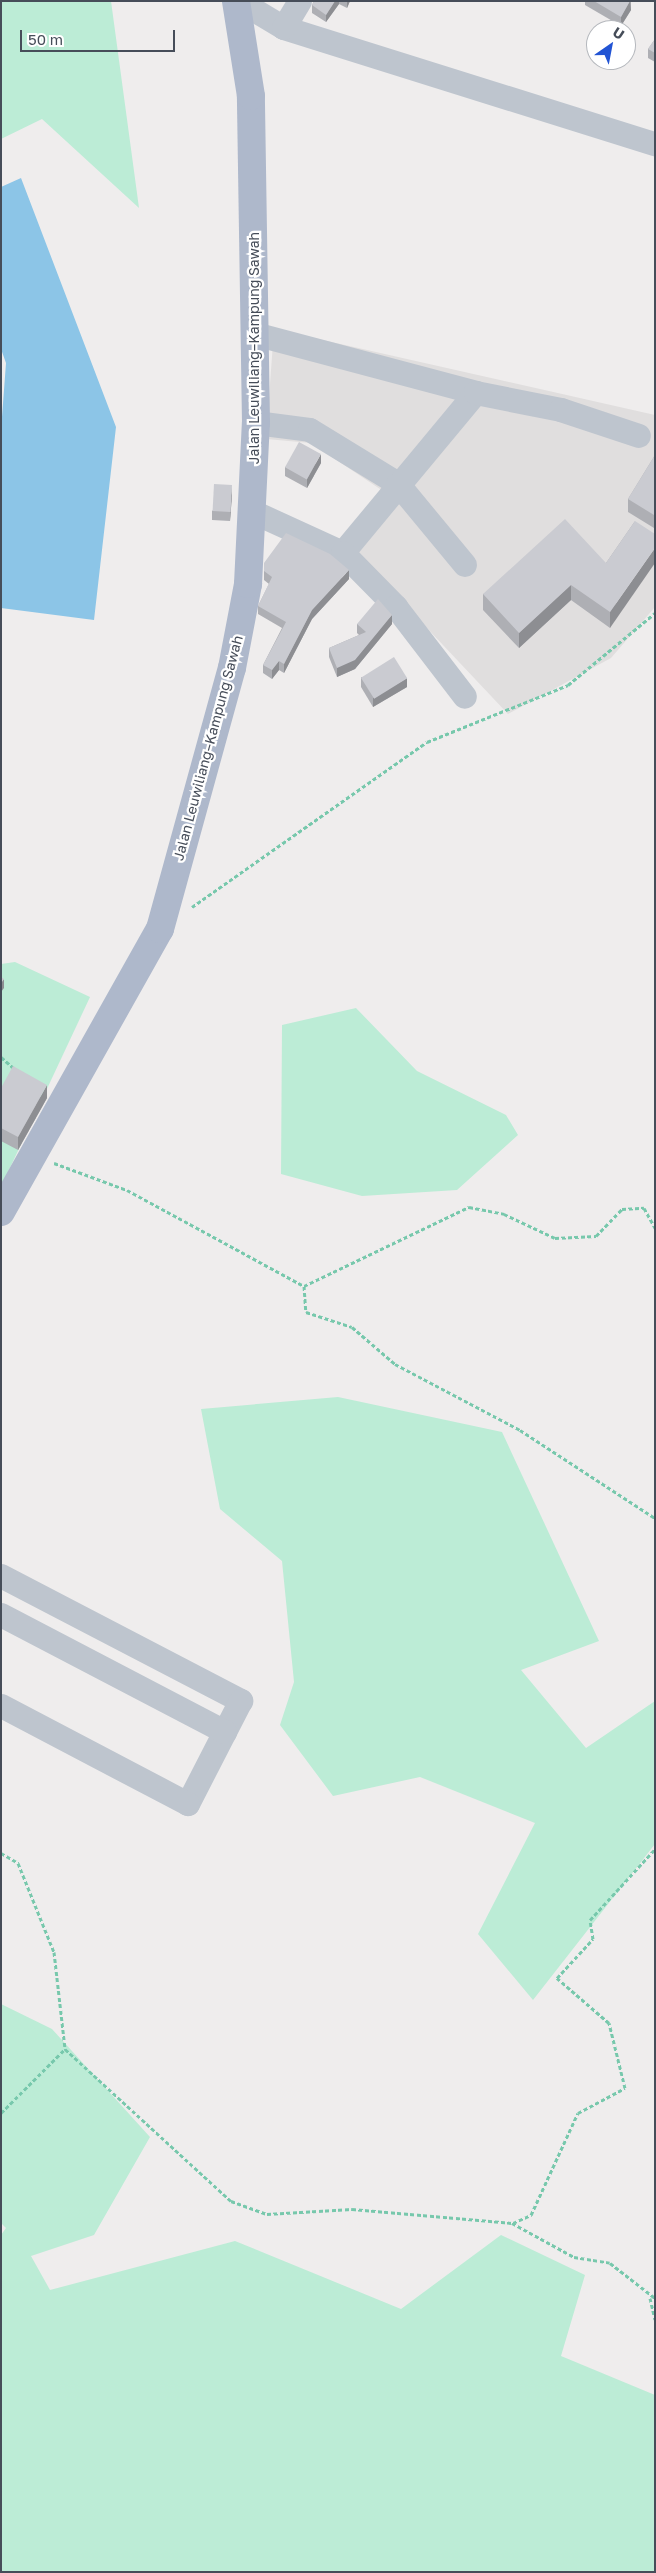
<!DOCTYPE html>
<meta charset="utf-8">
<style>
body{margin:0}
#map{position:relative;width:656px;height:2573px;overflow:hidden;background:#efeded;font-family:"Golos Text",sans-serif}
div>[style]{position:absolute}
.education>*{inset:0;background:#e0dede}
.green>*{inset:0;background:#bcecd6}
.water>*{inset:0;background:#8cc5e7}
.path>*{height:3px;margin-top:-1.5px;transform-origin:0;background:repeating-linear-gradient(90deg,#77c8ac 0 4px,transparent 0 6.5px)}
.minor>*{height:24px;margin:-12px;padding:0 12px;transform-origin:12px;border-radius:12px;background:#bec5ce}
.major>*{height:28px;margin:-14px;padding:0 14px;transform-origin:14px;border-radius:14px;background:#aeb8cb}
.wall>*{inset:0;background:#aeafb4}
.shaded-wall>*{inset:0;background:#8d8e92}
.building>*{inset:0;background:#cacbd1;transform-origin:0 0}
span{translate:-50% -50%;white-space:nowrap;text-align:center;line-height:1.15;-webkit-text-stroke:4.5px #fff;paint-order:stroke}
.street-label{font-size:14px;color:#464d59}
.frame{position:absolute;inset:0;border:2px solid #464d59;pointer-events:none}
.north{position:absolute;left:586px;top:20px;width:50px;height:50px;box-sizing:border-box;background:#fff;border:1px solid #b5b8bd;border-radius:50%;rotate:33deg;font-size:14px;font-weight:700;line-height:20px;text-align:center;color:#464d59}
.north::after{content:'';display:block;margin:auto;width:18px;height:22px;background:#2254d4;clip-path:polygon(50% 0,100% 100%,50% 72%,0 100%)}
.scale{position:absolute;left:20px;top:30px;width:155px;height:22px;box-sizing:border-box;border:2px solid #464d59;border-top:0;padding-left:6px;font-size:15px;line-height:18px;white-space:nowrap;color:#464d59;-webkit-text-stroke:4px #fff;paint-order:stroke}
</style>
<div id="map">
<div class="education">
<div style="clip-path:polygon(274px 329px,655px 415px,655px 607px,611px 658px,508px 714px,344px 540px,383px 491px,311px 443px,266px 439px)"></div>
</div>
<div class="green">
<div style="clip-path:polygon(1px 1px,111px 1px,139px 208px,42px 119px,1px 139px)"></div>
<div style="clip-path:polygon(15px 962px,90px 997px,1px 1187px,1px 964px)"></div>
<div style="clip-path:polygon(356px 1008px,417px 1071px,506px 1115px,518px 1135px,457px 1190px,362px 1196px,281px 1174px,282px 1025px)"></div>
<div style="clip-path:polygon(338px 1397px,502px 1432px,599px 1641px,521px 1670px,586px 1748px,655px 1701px,655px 1844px,533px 2000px,478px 1934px,535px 1823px,420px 1777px,333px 1796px,280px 1725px,294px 1682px,282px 1561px,220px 1509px,201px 1409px)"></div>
<div style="clip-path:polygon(1px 2004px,52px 2029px,150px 2137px,94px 2235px,31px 2256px,50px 2290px,235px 2241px,401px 2309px,501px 2235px,585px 2275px,561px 2356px,655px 2395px,655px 2572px,1px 2572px,1px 2235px,6px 2228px,1px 2223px)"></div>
</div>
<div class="water">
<div style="clip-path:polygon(21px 178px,116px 427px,94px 620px,1px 608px,1px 430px,6px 363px,1px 349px,1px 187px)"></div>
</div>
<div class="path">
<div style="left:192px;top:907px;width:287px;rotate:-35.1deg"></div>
<div style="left:427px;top:742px;width:152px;rotate:-22deg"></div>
<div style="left:568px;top:685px;width:113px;rotate:-39.6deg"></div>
<div style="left:1px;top:1057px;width:20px;rotate:41deg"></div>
<div style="left:54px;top:1163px;width:78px;rotate:20.3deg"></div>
<div style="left:127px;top:1190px;width:201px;rotate:28.5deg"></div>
<div style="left:304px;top:1286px;width:26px;rotate:86deg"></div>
<div style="left:306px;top:1312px;width:48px;rotate:18.1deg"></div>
<div style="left:352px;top:1327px;width:57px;rotate:40.7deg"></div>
<div style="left:395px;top:1364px;width:141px;rotate:27.8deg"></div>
<div style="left:520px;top:1430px;width:161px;rotate:33.1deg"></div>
<div style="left:304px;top:1286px;width:183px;rotate:-25.6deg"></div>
<div style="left:469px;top:1207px;width:36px;rotate:11deg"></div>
<div style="left:504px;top:1214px;width:56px;rotate:25.2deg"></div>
<div style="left:555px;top:1238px;width:41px;rotate:-2.8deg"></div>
<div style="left:596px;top:1236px;width:37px;rotate:-46deg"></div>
<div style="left:622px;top:1209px;width:22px;rotate:-3deg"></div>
<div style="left:644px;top:1208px;width:23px;rotate:61deg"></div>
<div style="left:1px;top:1853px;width:20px;rotate:30deg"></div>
<div style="left:18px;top:1863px;width:96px;rotate:68deg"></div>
<div style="left:54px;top:1952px;width:98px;rotate:83.5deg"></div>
<div style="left:65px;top:2049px;width:225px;rotate:42.5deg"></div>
<div style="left:231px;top:2201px;width:38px;rotate:20deg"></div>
<div style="left:267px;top:2214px;width:85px;rotate:-3.4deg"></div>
<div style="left:352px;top:2209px;width:161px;rotate:5deg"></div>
<div style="left:512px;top:2223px;width:71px;rotate:28.7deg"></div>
<div style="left:574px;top:2257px;width:36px;rotate:9deg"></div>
<div style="left:610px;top:2263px;width:57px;rotate:37.9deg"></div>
<div style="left:1px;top:2113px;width:91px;rotate:-45deg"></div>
<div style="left:513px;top:2223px;width:20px;rotate:-24deg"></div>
<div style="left:531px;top:2215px;width:112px;rotate:-65.3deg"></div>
<div style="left:578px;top:2113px;width:53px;rotate:-28deg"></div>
<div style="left:625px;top:2088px;width:67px;rotate:-103.8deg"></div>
<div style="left:609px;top:2023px;width:69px;rotate:-139.1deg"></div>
<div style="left:557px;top:1978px;width:53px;rotate:-47.3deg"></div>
<div style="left:593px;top:1939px;width:19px;rotate:-99deg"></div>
<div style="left:590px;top:1920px;width:96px;rotate:-47.5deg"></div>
<div style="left:650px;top:2298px;width:22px;rotate:77deg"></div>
</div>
<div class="minor">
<div style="left:239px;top:1px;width:52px;rotate:31deg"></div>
<div style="left:284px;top:28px;width:389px;rotate:17.4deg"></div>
<div style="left:284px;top:28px;width:31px;rotate:-59deg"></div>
<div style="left:255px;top:334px;width:229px;rotate:14.9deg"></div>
<div style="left:256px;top:423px;width:54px;rotate:7.4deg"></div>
<div style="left:310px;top:430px;width:103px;rotate:31.5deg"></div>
<div style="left:398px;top:484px;width:105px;rotate:50.4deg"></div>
<div style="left:253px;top:512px;width:99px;rotate:24.5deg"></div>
<div style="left:343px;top:553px;width:208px;rotate:-50.3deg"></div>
<div style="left:476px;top:393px;width:87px;rotate:11.3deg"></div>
<div style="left:561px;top:410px;width:82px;rotate:18.4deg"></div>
<div style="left:343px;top:553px;width:76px;rotate:45.5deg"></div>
<div style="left:396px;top:607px;width:113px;rotate:52.5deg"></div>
<div style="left:1px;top:1576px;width:271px;rotate:27.5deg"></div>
<div style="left:241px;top:1701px;width:116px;rotate:117.2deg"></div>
<div style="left:188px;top:1804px;width:211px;rotate:-152.3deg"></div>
<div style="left:1px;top:1615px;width:253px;rotate:27.6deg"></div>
</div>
<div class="major">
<div style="left:1px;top:1212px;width:325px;rotate:-60.7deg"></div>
<div style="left:160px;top:929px;width:271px;rotate:-74.6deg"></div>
<div style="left:232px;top:668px;width:86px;rotate:-79.2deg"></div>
<div style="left:248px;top:584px;width:161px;rotate:-87.2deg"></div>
<div style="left:256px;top:423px;width:327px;rotate:-90.9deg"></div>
<div style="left:251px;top:96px;width:96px;rotate:-99deg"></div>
</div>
<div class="wall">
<div style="clip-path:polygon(314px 1px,350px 1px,347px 8px,339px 4px,326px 22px,312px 13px,312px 5px)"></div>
<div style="clip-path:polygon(585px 1px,631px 1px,631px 10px,621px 26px,585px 5px)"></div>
<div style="clip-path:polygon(655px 39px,655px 62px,648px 58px,648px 49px)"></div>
<div style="clip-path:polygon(655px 455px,655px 527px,654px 528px,628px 512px,628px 499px)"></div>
<div style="clip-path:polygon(321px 463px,307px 488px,285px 476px,285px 467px)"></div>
<div style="clip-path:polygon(232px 494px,230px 521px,212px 520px,212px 511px)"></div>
<div style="clip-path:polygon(635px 521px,610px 628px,571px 600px,519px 648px,483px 610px,483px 594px,606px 563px)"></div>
<div style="clip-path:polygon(264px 563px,349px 579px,312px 619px,284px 673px,279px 670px,272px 679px,263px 673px,263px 665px,282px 628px,258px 614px,258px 606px,269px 584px,264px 580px)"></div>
<div style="clip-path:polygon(357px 624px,392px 624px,355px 669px,337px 677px,329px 657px,329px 648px,359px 635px,357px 633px)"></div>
<div style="clip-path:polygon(361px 677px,407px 687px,373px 707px,361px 687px)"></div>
<div style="clip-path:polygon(1px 1088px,47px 1098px,18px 1150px,1px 1141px)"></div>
</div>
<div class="shaded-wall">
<div style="clip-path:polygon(335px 1px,339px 1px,339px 4px,326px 22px,326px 15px)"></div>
<div style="clip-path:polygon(347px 1px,350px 1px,347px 8px)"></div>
<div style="clip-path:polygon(630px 1px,631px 10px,621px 26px,621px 17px)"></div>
<div style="clip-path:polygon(321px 454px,321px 463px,307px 488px,307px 479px)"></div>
<div style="clip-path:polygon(232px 485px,232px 494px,230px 521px,230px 512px)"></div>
<div style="clip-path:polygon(655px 548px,655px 563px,610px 628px,610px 612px)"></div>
<div style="clip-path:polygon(349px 570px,349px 579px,312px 619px,284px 673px,284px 664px,312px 610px)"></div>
<div style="clip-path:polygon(571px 585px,571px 600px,519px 648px,519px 633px)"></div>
<div style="clip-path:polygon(392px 615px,392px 624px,355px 669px,337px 677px,337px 668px)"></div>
<div style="clip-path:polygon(279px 661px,279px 670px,272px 679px,272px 670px)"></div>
<div style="clip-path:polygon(407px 678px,407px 687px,373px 707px,373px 698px)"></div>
<div style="clip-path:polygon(4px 979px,4px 988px,1px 992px,1px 983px)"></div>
<div style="clip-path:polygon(47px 1085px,47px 1098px,18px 1150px,18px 1137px)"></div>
</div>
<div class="building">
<div style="clip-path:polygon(314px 1px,335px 1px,326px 15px,312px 5px)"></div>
<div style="clip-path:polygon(594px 1px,630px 1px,621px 17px)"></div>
<div style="clip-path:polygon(655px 39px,655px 53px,648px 49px)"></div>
<div style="left:299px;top:442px;width:25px;height:29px;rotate:29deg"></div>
<div style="clip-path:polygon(655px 455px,655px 514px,654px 515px,628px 499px)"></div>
<div style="left:214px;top:484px;width:18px;height:27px;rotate:3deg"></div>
<div style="clip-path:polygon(565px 519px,606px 563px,635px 521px,655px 534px,655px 548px,610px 612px,571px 585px,519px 633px,483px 594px)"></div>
<div style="clip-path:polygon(286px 533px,330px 554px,349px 570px,312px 610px,284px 664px,279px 661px,272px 670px,263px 665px,286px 622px,258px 606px,272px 577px,264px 571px,264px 563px)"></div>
<div style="clip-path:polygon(378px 599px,392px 615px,355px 660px,337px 668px,329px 648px,366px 632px,357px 624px)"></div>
<div style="left:394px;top:657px;width:25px;height:39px;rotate:58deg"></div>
<div style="clip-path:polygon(1px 977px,4px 979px,1px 983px)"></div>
<div style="clip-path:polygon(13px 1066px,47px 1085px,18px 1137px,1px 1128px,1px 1088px)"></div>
</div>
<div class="street-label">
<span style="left:254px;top:348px;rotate:-90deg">Jalan Leuwiliang–Kampung Sawah</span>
<span style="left:208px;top:748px;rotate:-75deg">Jalan Leuwiliang–Kampung Sawah</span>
</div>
<div class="frame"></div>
<div class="north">U</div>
<div class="scale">50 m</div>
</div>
